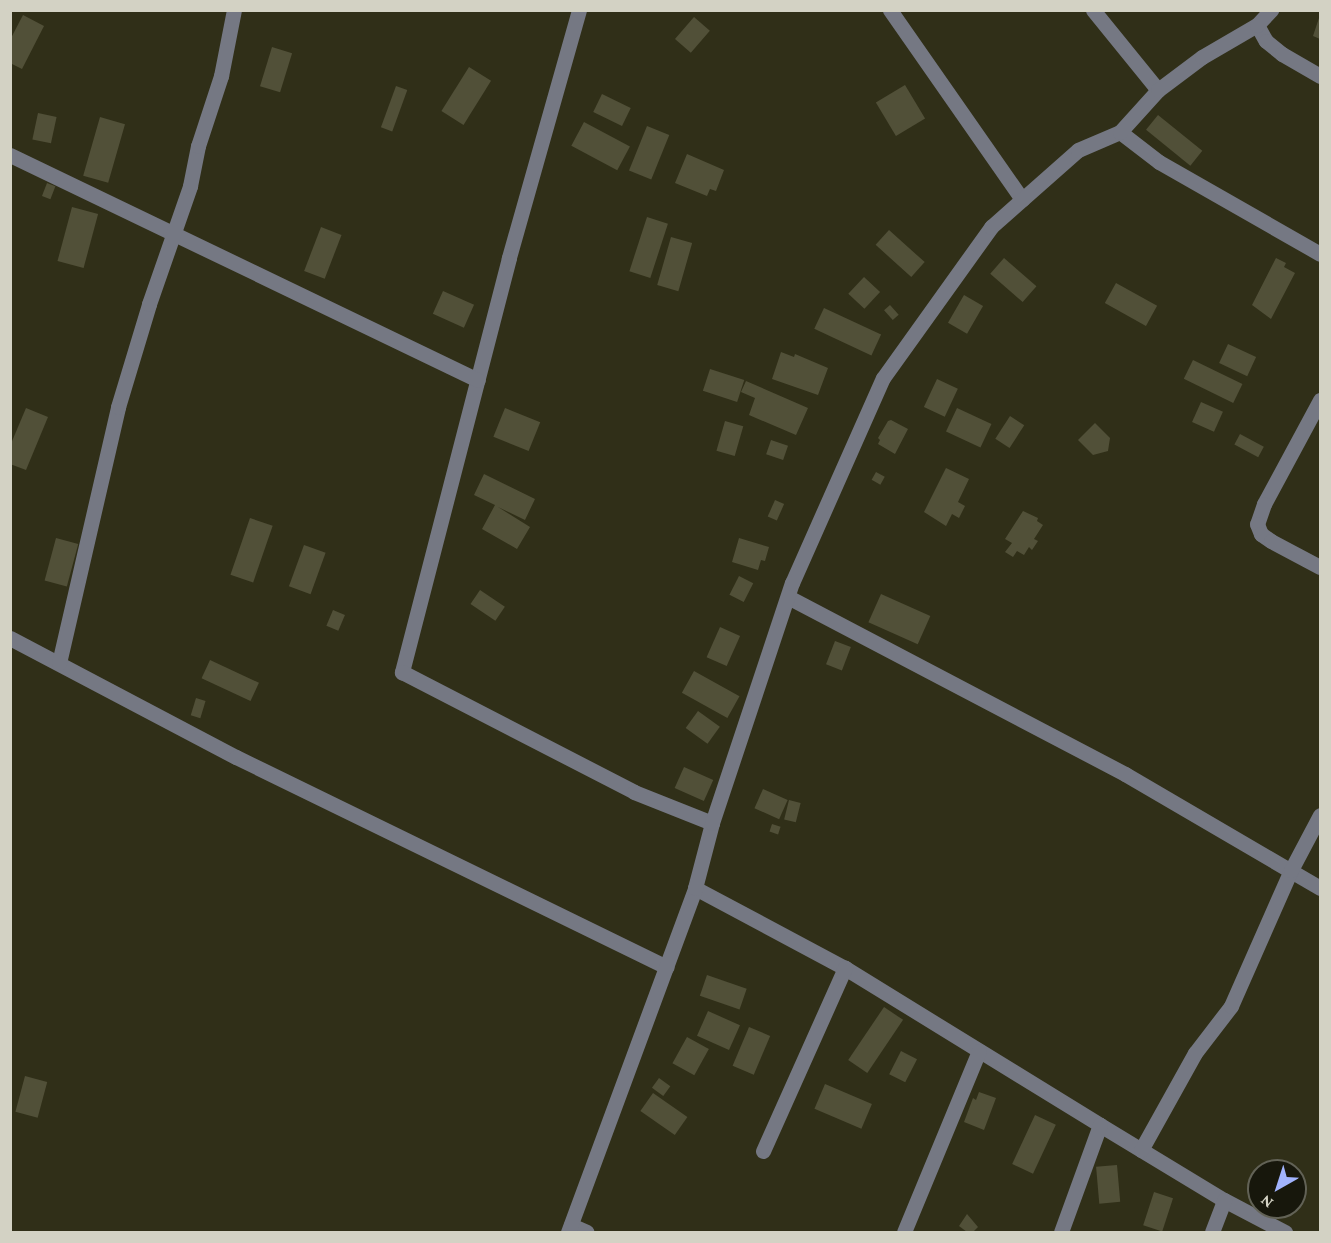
<!DOCTYPE html>
<style>
body{margin:0}
#map{position:relative;width:1331px;height:1243px;overflow:hidden;background:#302f18;font-family:"Crimson Pro",serif}
div>[style]{position:absolute}
.building>*{inset:0;background:#515038;transform-origin:0 0}
.minor>*{height:15px;margin:-7.5px;padding:0 7.5px;transform-origin:7.5px;border-radius:7.5px;background:#757883}
span{translate:-50% -50%;white-space:nowrap;text-align:center;line-height:1.15;-webkit-text-stroke:6px #17170c;paint-order:stroke}
.frame{position:absolute;inset:0;border:12px solid #d3d2c4;pointer-events:none}
.north{position:absolute;left:1247px;top:1159px;width:60px;height:60px;box-sizing:border-box;background:#17170c;border:2px solid #626256;border-radius:50%;rotate:219deg;font-size:16px;font-weight:700;line-height:24px;text-align:center;color:#d3d2c4}
.north::after{content:'';display:block;margin:auto;width:21px;height:27px;background:#a1b3fd;clip-path:polygon(50% 0,100% 100%,50% 72%,0 100%)}
</style>
<div id="map">
<div class="building">
<div style="clip-path:polygon(23px 15px,44px 26px,22px 69px,10px 63px,10px 40px)"></div>
<div style="clip-path:polygon(1320px 15px,1320px 39px,1313px 36px)"></div>
<div style="left:694px;top:17px;width:21px;height:29px;rotate:41deg"></div>
<div style="left:272px;top:47px;width:21px;height:41px;rotate:17deg"></div>
<div style="left:469px;top:67px;width:26px;height:52px;rotate:32deg"></div>
<div style="left:905px;top:85px;width:39px;height:34px;rotate:59deg"></div>
<div style="left:396px;top:86px;width:12px;height:44px;rotate:20deg"></div>
<div style="left:602px;top:94px;width:32px;height:20px;rotate:26deg"></div>
<div style="left:38px;top:113px;width:19px;height:27px;rotate:12deg"></div>
<div style="left:1158px;top:115px;width:57px;height:19px;rotate:39deg"></div>
<div style="left:100px;top:117px;width:26px;height:61px;rotate:16deg"></div>
<div style="left:584px;top:122px;width:52px;height:27px;rotate:28deg"></div>
<div style="left:647px;top:126px;width:24px;height:48px;rotate:22deg"></div>
<div style="clip-path:polygon(687px 154px,724px 170px,716px 191px,710px 189px,707px 196px,675px 183px)"></div>
<div style="left:47px;top:183px;width:9px;height:14px;rotate:21deg"></div>
<div style="left:72px;top:207px;width:27px;height:56px;rotate:15deg"></div>
<div style="left:647px;top:217px;width:22px;height:57px;rotate:18deg"></div>
<div style="left:321px;top:227px;width:22px;height:47px;rotate:21deg"></div>
<div style="left:889px;top:230px;width:48px;height:20px;rotate:42deg"></div>
<div style="left:671px;top:237px;width:22px;height:50px;rotate:16deg"></div>
<div style="left:1004px;top:258px;width:43px;height:21px;rotate:41deg"></div>
<div style="clip-path:polygon(1276px 258px,1286px 263px,1284px 267px,1295px 273px,1271px 319px,1252px 305px)"></div>
<div style="left:864px;top:277px;width:22px;height:23px;rotate:43deg"></div>
<div style="left:1116px;top:283px;width:47px;height:23px;rotate:29deg"></div>
<div style="left:443px;top:291px;width:34px;height:25px;rotate:24deg"></div>
<div style="left:964px;top:295px;width:22px;height:32px;rotate:30deg"></div>
<div style="left:890px;top:305px;width:13px;height:8px;rotate:48deg"></div>
<div style="left:824px;top:308px;width:63px;height:23px;rotate:25deg"></div>
<div style="left:1228px;top:344px;width:31px;height:21px;rotate:25deg"></div>
<div style="clip-path:polygon(781px 352px,794px 357px,795px 354px,828px 368px,818px 395px,772px 379px)"></div>
<div style="left:1193px;top:360px;width:55px;height:21px;rotate:26deg"></div>
<div style="left:710px;top:369px;width:36px;height:23px;rotate:18deg"></div>
<div style="left:937px;top:379px;width:23px;height:31px;rotate:25deg"></div>
<div style="clip-path:polygon(746px 381px,808px 408px,796px 435px,749px 415px,755px 398px,741px 392px)"></div>
<div style="left:1201px;top:402px;width:24px;height:22px;rotate:24deg"></div>
<div style="clip-path:polygon(26px 408px,48px 417px,26px 470px,10px 464px,10px 446px)"></div>
<div style="left:505px;top:408px;width:38px;height:31px;rotate:22deg"></div>
<div style="left:957px;top:408px;width:38px;height:26px;rotate:25deg"></div>
<div style="left:1010px;top:416px;width:17px;height:27px;rotate:33deg"></div>
<div style="clip-path:polygon(891px 420px,908px 429px,895px 454px,878px 444px,880px 440px,878px 438px,888px 421px)"></div>
<div style="left:725px;top:421px;width:19px;height:31px;rotate:16deg"></div>
<div style="clip-path:polygon(1095px 423px,1110px 438px,1108px 451px,1093px 455px,1078px 440px)"></div>
<div style="left:1240px;top:434px;width:27px;height:12px;rotate:28deg"></div>
<div style="left:771px;top:440px;width:18px;height:15px;rotate:19deg"></div>
<div style="clip-path:polygon(946px 468px,969px 479px,958px 502px,965px 506px,959px 518px,952px 514px,946px 526px,924px 512px)"></div>
<div style="left:876px;top:472px;width:10px;height:9px;rotate:29deg"></div>
<div style="clip-path:polygon(484px 474px,535px 499px,525px 520px,498px 507px,530px 527px,517px 549px,482px 529px,495px 505px,474px 495px)"></div>
<div style="left:775px;top:500px;width:10px;height:18px;rotate:24deg"></div>
<div style="clip-path:polygon(1023px 511px,1038px 518px,1037px 521px,1043px 525px,1034px 539px,1038px 541px,1032px 550px,1029px 547px,1024px 555px,1017px 551px,1013px 557px,1005px 552px,1012px 543px,1005px 539px)"></div>
<div style="left:250px;top:518px;width:24px;height:60px;rotate:19deg"></div>
<div style="left:56px;top:538px;width:23px;height:44px;rotate:15deg"></div>
<div style="clip-path:polygon(739px 538px,769px 547px,765px 561px,761px 560px,758px 570px,732px 562px)"></div>
<div style="left:304px;top:545px;width:23px;height:44px;rotate:20deg"></div>
<div style="left:739px;top:576px;width:16px;height:21px;rotate:27deg"></div>
<div style="left:480px;top:590px;width:30px;height:17px;rotate:34deg"></div>
<div style="left:881px;top:594px;width:54px;height:31px;rotate:24deg"></div>
<div style="left:333px;top:610px;width:13px;height:17px;rotate:23deg"></div>
<div style="left:720px;top:627px;width:22px;height:33px;rotate:24deg"></div>
<div style="left:835px;top:641px;width:17px;height:25px;rotate:21deg"></div>
<div style="left:210px;top:660px;width:54px;height:20px;rotate:25deg"></div>
<div style="left:694px;top:671px;width:52px;height:25px;rotate:29deg"></div>
<div style="left:196px;top:698px;width:10px;height:18px;rotate:17deg"></div>
<div style="left:698px;top:711px;width:27px;height:21px;rotate:36deg"></div>
<div style="left:684px;top:767px;width:32px;height:23px;rotate:24deg"></div>
<div style="left:763px;top:789px;width:27px;height:21px;rotate:24deg"></div>
<div style="left:789px;top:800px;width:12px;height:20px;rotate:14deg"></div>
<div style="left:772px;top:824px;width:9px;height:8px;rotate:18deg"></div>
<div style="left:707px;top:975px;width:42px;height:22px;rotate:19deg"></div>
<div style="left:884px;top:1007px;width:23px;height:64px;rotate:34deg"></div>
<div style="left:708px;top:1011px;width:35px;height:27px;rotate:24deg"></div>
<div style="left:749px;top:1027px;width:23px;height:42px;rotate:23deg"></div>
<div style="left:687px;top:1037px;width:25px;height:30px;rotate:29deg"></div>
<div style="left:901px;top:1051px;width:18px;height:26px;rotate:27deg"></div>
<div style="left:25px;top:1076px;width:23px;height:37px;rotate:15deg"></div>
<div style="left:659px;top:1078px;width:14px;height:12px;rotate:36deg"></div>
<div style="left:825px;top:1084px;width:51px;height:27px;rotate:23deg"></div>
<div style="clip-path:polygon(979px 1092px,996px 1098px,984px 1130px,964px 1122px,973px 1098px,976px 1100px)"></div>
<div style="left:653px;top:1093px;width:42px;height:22px;rotate:35deg"></div>
<div style="left:1035px;top:1115px;width:23px;height:54px;rotate:25deg"></div>
<div style="left:1117px;top:1165px;width:37px;height:21px;rotate:85deg"></div>
<div style="left:1154px;top:1192px;width:20px;height:35px;rotate:18deg"></div>
<div style="clip-path:polygon(967px 1214px,978px 1227px,973px 1232px,967px 1232px,959px 1226px)"></div>
</div>
<div class="minor">
<div style="left:579px;top:10px;width:258px;rotate:105.8deg"></div>
<div style="left:509px;top:258px;width:428px;rotate:104.5deg"></div>
<div style="left:402px;top:672px;width:261px;rotate:27.3deg"></div>
<div style="left:634px;top:792px;width:84px;rotate:21.7deg"></div>
<div style="left:890px;top:10px;width:231px;rotate:55.1deg"></div>
<div style="left:1093px;top:10px;width:103px;rotate:50.9deg"></div>
<div style="left:1257px;top:25px;width:18px;rotate:61deg"></div>
<div style="left:1266px;top:41px;width:21px;rotate:39deg"></div>
<div style="left:1282px;top:54px;width:44px;rotate:30.1deg"></div>
<div style="left:1120px;top:132px;width:49px;rotate:37.6deg"></div>
<div style="left:1159px;top:162px;width:185px;rotate:29.7deg"></div>
<div style="left:10px;top:155px;width:519px;rotate:25.68deg"></div>
<div style="left:1320px;top:400px;width:118px;rotate:118.3deg"></div>
<div style="left:1264px;top:504px;width:21px;rotate:109deg"></div>
<div style="left:1257px;top:524px;width:11px;rotate:68deg"></div>
<div style="left:1261px;top:534px;width:12px;rotate:35deg"></div>
<div style="left:1271px;top:541px;width:55px;rotate:28deg"></div>
<div style="left:788px;top:597px;width:381px;rotate:27.7deg"></div>
<div style="left:1125px;top:774px;width:226px;rotate:30.3deg"></div>
<div style="left:10px;top:638px;width:255px;rotate:27.8deg"></div>
<div style="left:236px;top:757px;width:479px;rotate:26deg"></div>
<div style="left:59px;top:663px;width:263px;rotate:-77deg"></div>
<div style="left:118px;top:407px;width:108px;rotate:-73.2deg"></div>
<div style="left:149px;top:304px;width:125px;rotate:-70.8deg"></div>
<div style="left:190px;top:186px;width:41px;rotate:-78.7deg"></div>
<div style="left:198px;top:146px;width:74px;rotate:-71.8deg"></div>
<div style="left:221px;top:76px;width:67px;rotate:-78.9deg"></div>
<div style="left:695px;top:888px;width:170px;rotate:28.1deg"></div>
<div style="left:845px;top:968px;width:299px;rotate:31.6deg"></div>
<div style="left:1100px;top:1125px;width:145px;rotate:31.2deg"></div>
<div style="left:1224px;top:1200px;width:69px;rotate:27.7deg"></div>
<div style="left:1141px;top:1150px;width:111px;rotate:-60.9deg"></div>
<div style="left:1195px;top:1053px;width:59px;rotate:-52.5deg"></div>
<div style="left:1231px;top:1006px;width:149px;rotate:-66.2deg"></div>
<div style="left:1291px;top:870px;width:62px;rotate:-62.2deg"></div>
<div style="left:763px;top:1151px;width:201px;rotate:-65.9deg"></div>
<div style="left:571px;top:1225px;width:17px;rotate:24deg"></div>
<div style="left:568px;top:1232px;width:367px;rotate:-69.7deg"></div>
<div style="left:695px;top:888px;width:67px;rotate:-75.3deg"></div>
<div style="left:712px;top:823px;width:253px;rotate:-71.6deg"></div>
<div style="left:792px;top:583px;width:224px;rotate:-66.1deg"></div>
<div style="left:883px;top:378px;width:186px;rotate:-54.4deg"></div>
<div style="left:991px;top:227px;width:116px;rotate:-41.5deg"></div>
<div style="left:1078px;top:150px;width:46px;rotate:-23.2deg"></div>
<div style="left:1120px;top:132px;width:57px;rotate:-47.9deg"></div>
<div style="left:1158px;top:90px;width:55px;rotate:-36.9deg"></div>
<div style="left:1202px;top:57px;width:64px;rotate:-30.2deg"></div>
<div style="left:1257px;top:25px;width:21px;rotate:-47deg"></div>
<div style="left:904px;top:1232px;width:196px;rotate:-67.5deg"></div>
<div style="left:1061px;top:1232px;width:114px;rotate:-70deg"></div>
<div style="left:1212px;top:1232px;width:34px;rotate:-69deg"></div>
</div>
<div class="frame"></div>
<div class="north">N</div>
</div>
